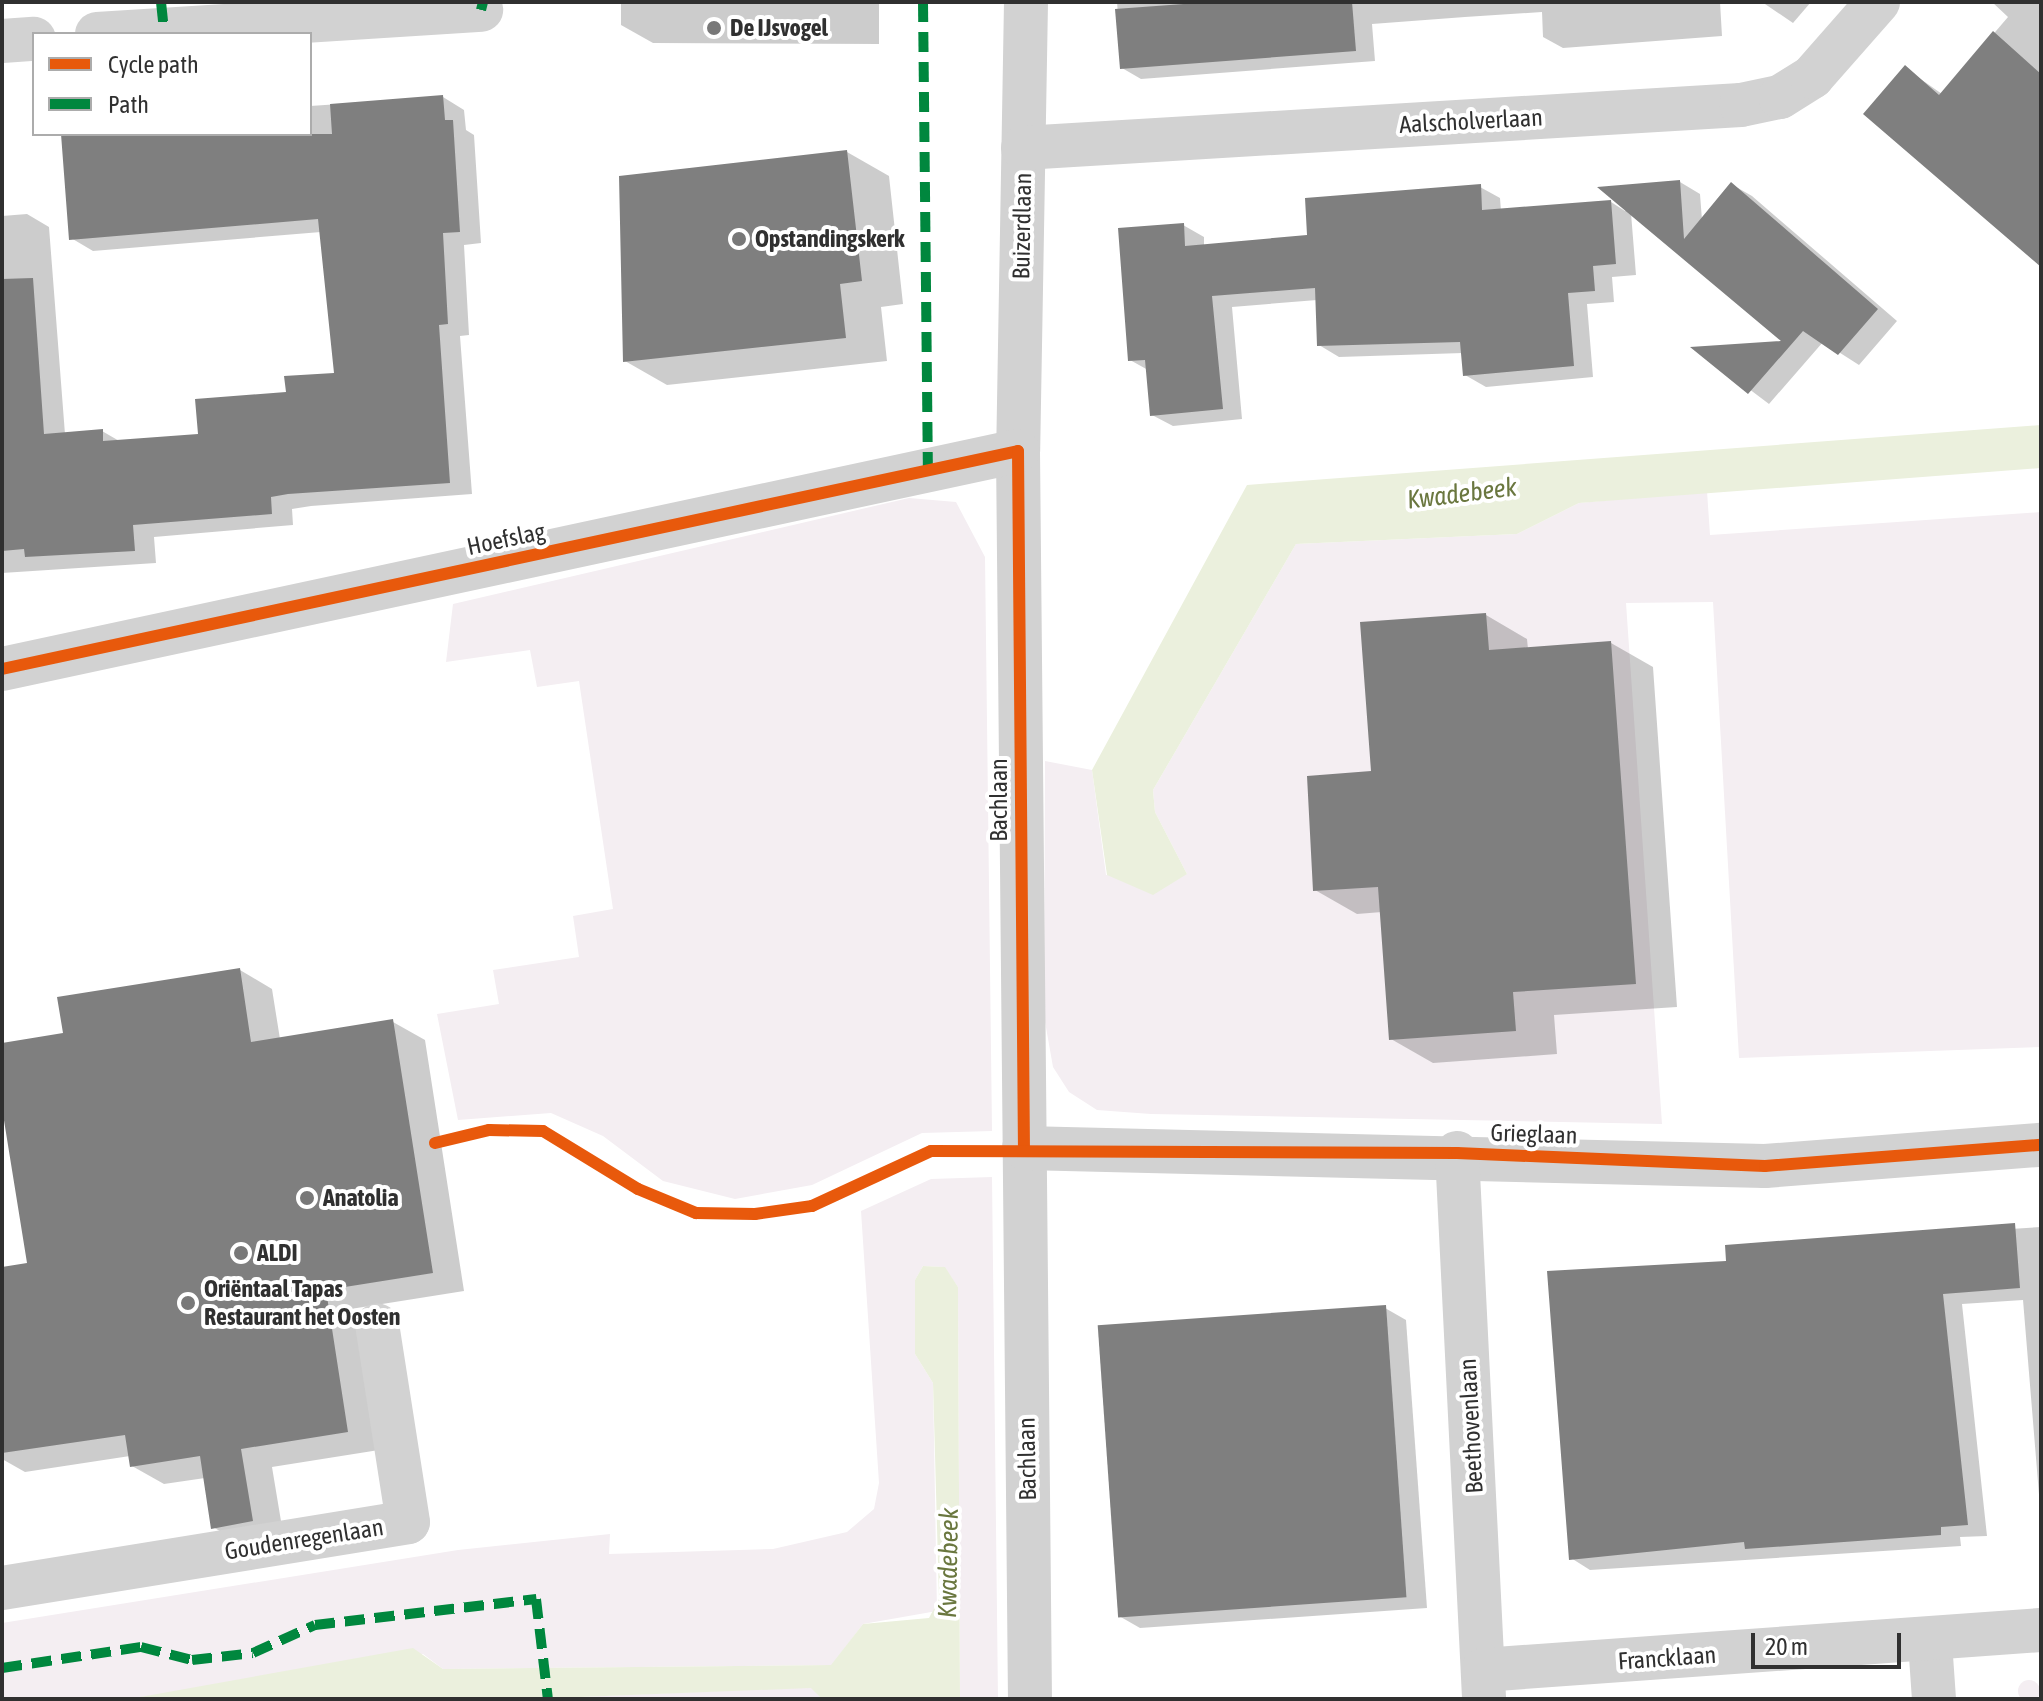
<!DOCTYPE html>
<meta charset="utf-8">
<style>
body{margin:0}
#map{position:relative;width:2043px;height:1701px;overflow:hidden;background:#fff;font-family:"Asap Condensed",sans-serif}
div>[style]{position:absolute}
.green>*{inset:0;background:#f4eef2}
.round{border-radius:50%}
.water>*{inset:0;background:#ebf0dd}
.shadow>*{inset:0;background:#0003}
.building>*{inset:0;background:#7f7f7f;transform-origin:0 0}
.minor>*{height:44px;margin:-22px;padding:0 22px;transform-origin:22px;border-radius:22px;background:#d2d2d2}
.quiet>*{height:10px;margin-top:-5px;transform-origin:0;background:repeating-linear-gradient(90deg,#00873e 0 20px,transparent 0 30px)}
.cycleway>*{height:12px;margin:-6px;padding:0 6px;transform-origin:6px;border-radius:6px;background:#e8590c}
.dots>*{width:22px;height:22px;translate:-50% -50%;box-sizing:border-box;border:4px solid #fff;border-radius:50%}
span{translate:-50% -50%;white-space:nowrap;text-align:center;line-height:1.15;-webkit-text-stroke:8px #fff;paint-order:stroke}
.poi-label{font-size:24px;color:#303030;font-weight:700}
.left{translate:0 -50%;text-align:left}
.street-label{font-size:24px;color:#303030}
.water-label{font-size:26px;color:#6a773f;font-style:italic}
.frame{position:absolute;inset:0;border:4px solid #303030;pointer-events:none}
.legend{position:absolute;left:32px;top:32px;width:280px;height:104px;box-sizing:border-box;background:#fff;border:2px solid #acacac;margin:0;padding:10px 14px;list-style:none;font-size:24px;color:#303030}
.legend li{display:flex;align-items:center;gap:16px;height:40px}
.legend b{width:40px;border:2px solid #acacac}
.scale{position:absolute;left:1751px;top:1633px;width:150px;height:36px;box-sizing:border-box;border:4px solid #303030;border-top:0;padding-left:10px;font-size:24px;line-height:28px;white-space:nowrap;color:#303030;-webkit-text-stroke:6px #fff;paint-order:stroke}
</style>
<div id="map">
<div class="green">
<div style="clip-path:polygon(1707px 491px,1710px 535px,2041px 512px,2041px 1047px,1739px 1058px,1713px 602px,1626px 603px,1662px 1124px,1151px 1114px,1097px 1110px,1069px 1092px,1053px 1067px,1044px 1016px,1045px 761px,1092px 770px,1106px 875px,1187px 874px,1155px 812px,1153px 790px,1296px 544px,1517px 534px,1579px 503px)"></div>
<div style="clip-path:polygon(909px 498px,956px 502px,985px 557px,992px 1131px,922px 1133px,812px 1185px,735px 1199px,663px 1181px,603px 1136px,551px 1113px,458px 1120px,437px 1014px,499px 1004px,493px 970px,579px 957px,573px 916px,613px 909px,579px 681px,537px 687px,530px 650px,446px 662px,453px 604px)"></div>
<div style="clip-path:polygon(992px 1177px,998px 1699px,960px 1699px,958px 1287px,944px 1267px,923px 1266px,915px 1280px,915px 1354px,933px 1383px,937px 1611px,863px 1624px,832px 1665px,443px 1669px,423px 1654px,129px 1699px,2px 1699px,2px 1623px,458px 1550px,610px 1534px,609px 1554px,773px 1549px,847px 1532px,874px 1509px,879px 1483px,861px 1211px,931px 1179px)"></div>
<div class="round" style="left:2018px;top:1680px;width:22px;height:22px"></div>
<div style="clip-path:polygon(812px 1688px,822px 1699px,530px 1699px,788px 1688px)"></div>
</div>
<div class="water">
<div style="clip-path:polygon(2041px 425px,2041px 468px,1579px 503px,1517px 534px,1296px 544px,1153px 790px,1155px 812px,1187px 874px,1153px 895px,1107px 875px,1092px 770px,1247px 485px)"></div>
<div style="clip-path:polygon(923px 1266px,945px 1267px,958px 1287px,960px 1699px,822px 1699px,811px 1688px,530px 1699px,129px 1699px,413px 1648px,443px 1669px,831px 1665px,863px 1624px,929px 1618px,939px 1599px,933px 1383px,915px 1354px,915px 1280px)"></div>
</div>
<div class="shadow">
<div style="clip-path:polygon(621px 2px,879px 2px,879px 44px,653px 43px,621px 25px)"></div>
<div style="clip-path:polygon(1117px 2px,1720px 2px,1722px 36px,1563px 48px,1543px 37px,1542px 12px,1465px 17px,1372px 24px,1375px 61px,1141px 79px,1122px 68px)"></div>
<div style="clip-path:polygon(1762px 2px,1811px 2px,1793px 23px)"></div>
<div style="clip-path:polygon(1992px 2px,2041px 2px,2041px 264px,1905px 68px,1942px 94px,2008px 17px)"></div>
<div style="clip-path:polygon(443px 97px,464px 110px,466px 130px,474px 135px,481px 243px,464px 245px,469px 335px,460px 336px,472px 494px,311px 506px,292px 509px,293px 525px,154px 537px,156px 563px,2px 573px,2px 216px,27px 214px,49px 227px,65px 434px,102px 431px,121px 442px,200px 436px,336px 375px,321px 232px,93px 251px,71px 238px,63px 134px,310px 134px,310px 106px)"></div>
<div style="clip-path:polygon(847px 152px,889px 176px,903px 304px,881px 307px,887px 361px,667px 385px,625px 361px)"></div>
<div style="clip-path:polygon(1680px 182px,1700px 194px,1702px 220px,1731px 184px,1752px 196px,1897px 321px,1859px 365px,1823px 342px,1769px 404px,1696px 349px,1786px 343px,1631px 213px,1636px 275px,1612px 277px,1614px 302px,1587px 304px,1593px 377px,1486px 387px,1465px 375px,1463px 353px,1339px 357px,1319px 345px,1317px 300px,1232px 307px,1242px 419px,1173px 426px,1152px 415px,1148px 370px,1130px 360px,1183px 225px,1204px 237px,1204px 246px,1310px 237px,1480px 187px,1500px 198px,1501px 211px,1611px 202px,1625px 211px)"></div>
<div style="clip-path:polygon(1486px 615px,1527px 639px,1528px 649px,1611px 643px,1653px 667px,1677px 1007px,1554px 1015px,1557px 1054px,1433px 1063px,1391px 1039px,1382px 912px,1357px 914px,1315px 890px,1373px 773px)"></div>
<div style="clip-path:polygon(240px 970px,272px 989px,280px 1039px,393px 1022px,425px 1040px,464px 1291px,357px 1308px,379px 1450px,272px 1467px,284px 1539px,245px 1546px,213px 1527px,205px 1478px,164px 1484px,132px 1466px,130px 1456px,25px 1472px,2px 1459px,2px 1269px,29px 1265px,2px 1096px,2px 1045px,65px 1035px)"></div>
<div style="clip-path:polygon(2041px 1227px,2041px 1519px,2023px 1300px,1962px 1304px,1987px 1536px,1960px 1537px,1961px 1546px,1590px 1570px,1571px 1558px,1728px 1262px,1727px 1247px)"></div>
<div style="clip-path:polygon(1385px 1308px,1406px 1320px,1427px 1608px,1140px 1628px,1119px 1616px)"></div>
</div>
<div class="building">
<div style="clip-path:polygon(1211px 2px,1352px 2px,1356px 51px,1120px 69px,1115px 9px)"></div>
<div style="clip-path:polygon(1993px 31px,2041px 74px,2041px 267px,1863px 114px,1905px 65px,1939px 95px)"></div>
<div style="clip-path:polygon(443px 95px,445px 120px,453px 120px,460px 232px,443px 233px,448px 324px,439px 325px,450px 483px,288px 494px,271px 497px,272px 514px,133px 525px,135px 551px,25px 557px,24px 549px,2px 551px,2px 279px,33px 278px,44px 434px,103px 429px,103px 441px,198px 434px,195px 399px,286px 392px,284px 376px,334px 373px,318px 219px,69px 240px,61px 134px,332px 134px,330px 104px)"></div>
<div style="clip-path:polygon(847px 150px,862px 281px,840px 284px,846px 338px,623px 362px,619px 176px)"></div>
<div style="clip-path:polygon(1680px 180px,1684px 239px,1731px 182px,1878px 309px,1838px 355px,1803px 331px,1748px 394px,1690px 347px,1781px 341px,1597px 187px)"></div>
<div style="clip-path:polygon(1481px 184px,1482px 210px,1611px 200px,1616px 264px,1593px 266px,1595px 291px,1568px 293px,1574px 366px,1463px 376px,1460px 342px,1317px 346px,1315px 288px,1212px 296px,1223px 409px,1150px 416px,1145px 360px,1128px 361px,1118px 228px,1184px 223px,1185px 246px,1307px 235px,1305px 198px)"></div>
<div style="clip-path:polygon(1486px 613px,1489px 650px,1611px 641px,1636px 984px,1513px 992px,1516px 1031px,1389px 1040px,1378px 887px,1313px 891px,1307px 776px,1371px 771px,1360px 622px)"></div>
<div style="clip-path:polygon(240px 968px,251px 1042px,393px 1019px,433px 1273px,326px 1290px,348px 1432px,241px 1449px,253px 1521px,211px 1529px,200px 1456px,130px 1467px,125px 1435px,2px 1453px,2px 1267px,27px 1263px,2px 1108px,2px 1043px,63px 1033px,57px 997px)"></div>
<div style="clip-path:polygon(2015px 1223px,2020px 1288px,1943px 1294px,1968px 1525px,1941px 1527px,1941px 1535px,1745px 1549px,1744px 1542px,1569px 1560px,1547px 1271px,1726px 1261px,1725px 1245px)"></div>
<div style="left:1386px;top:1305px;width:293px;height:289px;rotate:86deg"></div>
</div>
<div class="minor">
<div style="left:1026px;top:2px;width:449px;rotate:91deg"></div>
<div style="left:1018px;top:451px;width:1248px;rotate:89.45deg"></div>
<div style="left:97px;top:34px;width:385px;rotate:-3.6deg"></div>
<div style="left:2px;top:41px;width:32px;rotate:-4deg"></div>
<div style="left:1023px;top:148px;width:719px;rotate:-3.43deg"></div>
<div style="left:1741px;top:105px;width:40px;rotate:-12deg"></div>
<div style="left:1780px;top:97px;width:38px;rotate:-32deg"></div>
<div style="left:1812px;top:77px;width:100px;rotate:-48.7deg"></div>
<div style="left:2px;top:669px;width:1039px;rotate:-12.11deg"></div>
<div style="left:1024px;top:1148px;width:741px;rotate:1.39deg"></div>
<div style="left:1765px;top:1166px;width:277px;rotate:-4.4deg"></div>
<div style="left:1457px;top:1153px;width:546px;rotate:87.16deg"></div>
<div style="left:2px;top:1588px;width:411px;rotate:-9.2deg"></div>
<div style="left:408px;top:1522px;width:199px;rotate:-98.9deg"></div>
<div style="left:1930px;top:1642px;width:57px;rotate:86deg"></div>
<div style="left:1483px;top:1670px;width:559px;rotate:-4.1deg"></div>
</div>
<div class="quiet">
<div style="left:161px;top:2px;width:27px;rotate:84deg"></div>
<div style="left:923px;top:2px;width:469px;rotate:89.4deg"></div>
<div style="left:481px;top:10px;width:8px;rotate:-76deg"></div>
<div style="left:2px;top:1668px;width:141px;rotate:-8.6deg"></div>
<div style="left:141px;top:1647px;width:53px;rotate:14.3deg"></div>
<div style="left:192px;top:1660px;width:61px;rotate:-6.5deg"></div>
<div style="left:253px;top:1653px;width:68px;rotate:-24.3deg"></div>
<div style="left:315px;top:1625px;width:223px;rotate:-6.7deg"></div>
<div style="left:536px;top:1599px;width:101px;rotate:83.2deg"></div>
</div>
<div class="cycleway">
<div style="left:2px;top:669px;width:1039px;rotate:-12.11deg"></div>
<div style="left:1018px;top:451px;width:697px;rotate:89.51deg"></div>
<div style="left:435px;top:1143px;width:56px;rotate:-13.5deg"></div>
<div style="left:489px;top:1130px;width:54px;rotate:1.1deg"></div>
<div style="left:543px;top:1131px;width:111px;rotate:31.4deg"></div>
<div style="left:638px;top:1189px;width:63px;rotate:22.5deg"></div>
<div style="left:696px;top:1213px;width:59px;rotate:1deg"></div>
<div style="left:755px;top:1214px;width:58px;rotate:-8deg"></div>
<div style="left:812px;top:1206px;width:131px;rotate:-24.8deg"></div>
<div style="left:931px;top:1151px;width:526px;rotate:0.22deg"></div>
<div style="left:1457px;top:1153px;width:308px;rotate:2.4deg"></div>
<div style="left:1765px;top:1166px;width:277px;rotate:-4.4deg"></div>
</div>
<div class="dots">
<div style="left:714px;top:28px;background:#787878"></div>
<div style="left:739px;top:239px;background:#787878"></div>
<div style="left:307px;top:1198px;background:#787878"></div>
<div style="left:241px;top:1253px;background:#787878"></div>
<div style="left:188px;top:1303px;background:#787878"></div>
</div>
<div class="poi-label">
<span class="left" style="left:730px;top:28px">De IJsvogel</span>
<span class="left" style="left:755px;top:239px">Opstandingskerk</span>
<span class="left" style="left:323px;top:1198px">Anatolia</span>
<span class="left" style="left:257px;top:1253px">ALDI</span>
<span class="left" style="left:204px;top:1303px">Oriëntaal Tapas<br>Restaurant het Oosten</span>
</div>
<div class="street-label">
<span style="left:1471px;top:121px;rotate:-3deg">Aalscholverlaan</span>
<span style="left:1022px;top:226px;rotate:-89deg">Buizerdlaan</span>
<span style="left:506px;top:539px;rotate:-12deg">Hoefslag</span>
<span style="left:999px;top:800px;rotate:-90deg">Bachlaan</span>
<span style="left:1534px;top:1134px;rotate:2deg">Grieglaan</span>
<span style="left:1471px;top:1426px;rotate:-93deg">Beethovenlaan</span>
<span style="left:1027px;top:1459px;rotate:-91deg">Bachlaan</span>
<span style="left:304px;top:1539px;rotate:-9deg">Goudenregenlaan</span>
<span style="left:1667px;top:1658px;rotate:-4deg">Francklaan</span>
</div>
<div class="water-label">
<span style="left:1462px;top:494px;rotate:-7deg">Kwadebeek</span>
<span style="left:949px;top:1563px;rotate:-89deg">Kwadebeek</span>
</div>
<div class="frame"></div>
<ul class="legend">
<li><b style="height:10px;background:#e8590c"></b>Cycle path</li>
<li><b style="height:10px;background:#00873e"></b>Path</li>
</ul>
<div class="scale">20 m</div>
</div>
